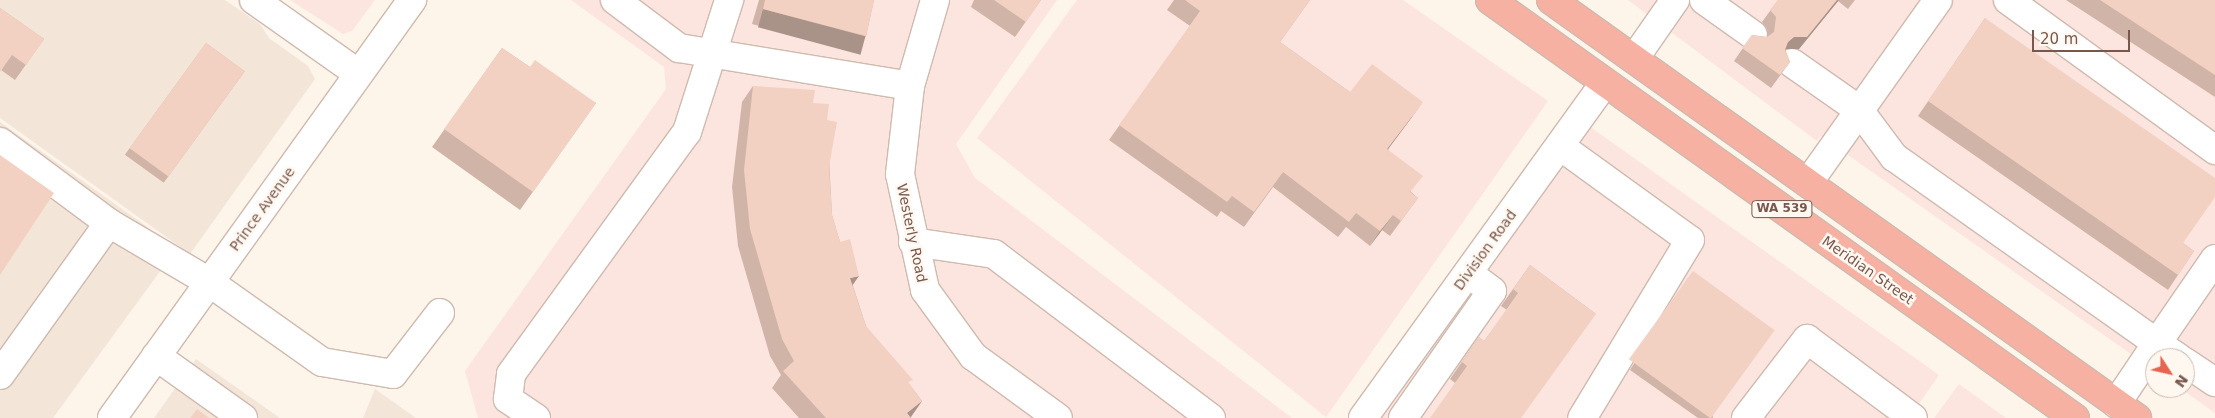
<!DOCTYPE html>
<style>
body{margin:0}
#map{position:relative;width:2215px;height:418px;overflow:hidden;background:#fdf4ea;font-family:"DejaVu Sans",sans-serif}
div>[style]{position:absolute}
.residential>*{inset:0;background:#f4e5d9}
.commercial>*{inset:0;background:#fce5df}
.roads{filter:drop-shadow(1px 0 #cfbaaf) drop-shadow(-1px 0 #cfbaaf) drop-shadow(0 1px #cfbaaf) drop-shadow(0 -1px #cfbaaf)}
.minor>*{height:28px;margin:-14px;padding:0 14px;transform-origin:14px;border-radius:14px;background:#fff}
.highway>*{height:28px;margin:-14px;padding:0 14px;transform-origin:14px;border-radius:14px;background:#f6b1a2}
.wall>*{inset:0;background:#d0b4a7;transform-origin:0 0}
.shaded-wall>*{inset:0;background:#a99288;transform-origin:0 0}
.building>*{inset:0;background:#f2d1c2;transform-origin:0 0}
span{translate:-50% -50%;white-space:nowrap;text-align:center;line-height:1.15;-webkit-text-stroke:5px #fff8f1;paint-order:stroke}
.shield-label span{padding:1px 4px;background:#fff8f1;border:1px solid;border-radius:4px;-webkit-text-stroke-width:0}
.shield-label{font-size:12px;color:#78584d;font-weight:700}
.street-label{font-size:14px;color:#78584d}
.north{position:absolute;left:2145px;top:348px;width:50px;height:50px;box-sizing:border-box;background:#fff8f1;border:1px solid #c9b8af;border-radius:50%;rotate:125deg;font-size:14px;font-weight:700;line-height:20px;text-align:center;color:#78584d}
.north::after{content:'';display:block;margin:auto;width:18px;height:22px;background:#e56551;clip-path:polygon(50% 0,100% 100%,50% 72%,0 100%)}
.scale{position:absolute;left:2032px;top:30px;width:98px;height:22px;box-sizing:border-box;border:2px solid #78584d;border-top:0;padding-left:6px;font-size:15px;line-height:18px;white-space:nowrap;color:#78584d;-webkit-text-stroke:4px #fff8f1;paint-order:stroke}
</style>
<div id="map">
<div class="residential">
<div style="clip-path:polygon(0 0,225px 0,260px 24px,269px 38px,308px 66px,315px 79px,190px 254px,0 118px)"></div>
<div style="clip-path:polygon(0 122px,177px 248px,53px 418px,0 418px)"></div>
<div style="clip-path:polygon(196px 359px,280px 418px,154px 418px)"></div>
<div style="clip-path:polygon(375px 389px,416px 418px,363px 418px)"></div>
</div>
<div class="commercial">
<div style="clip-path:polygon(290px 0,375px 0,352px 31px,343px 34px)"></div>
<div style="clip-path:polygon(571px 0,1057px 0,956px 144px,975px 178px,1292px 418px,478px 418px,465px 371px,666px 89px,664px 67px)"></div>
<div style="clip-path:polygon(1077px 0,1403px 0,1548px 101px,1326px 417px,977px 138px)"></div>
<div style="clip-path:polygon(1628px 0,2215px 0,2215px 413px,2180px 388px,2185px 388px,2185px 358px,2155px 358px,2155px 371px,1821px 136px,1817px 141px)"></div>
<div style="clip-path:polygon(1589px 126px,1939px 375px,1909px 418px,1378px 418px)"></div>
<div style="clip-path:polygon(1959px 384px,2006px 418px,1934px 418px)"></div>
</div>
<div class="roads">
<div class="minor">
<div style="left:254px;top:0;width:128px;rotate:35.2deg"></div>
<div style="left:615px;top:0;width:80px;rotate:36.9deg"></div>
<div style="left:679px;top:48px;width:234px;rotate:9.3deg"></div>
<div style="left:935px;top:0;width:90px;rotate:106.2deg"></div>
<div style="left:910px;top:86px;width:89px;rotate:96.5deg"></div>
<div style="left:900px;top:174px;width:119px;rotate:77.8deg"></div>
<div style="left:925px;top:290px;width:82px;rotate:54deg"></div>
<div style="left:973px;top:356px;width:105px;rotate:36.1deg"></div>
<div style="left:1704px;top:0;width:60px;rotate:35.5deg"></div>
<div style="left:2008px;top:0;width:256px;rotate:35.9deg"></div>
<div style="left:1634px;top:59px;width:72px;rotate:-55.2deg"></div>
<div style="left:1792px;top:63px;width:82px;rotate:35deg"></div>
<div style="left:1859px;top:110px;width:59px;rotate:53.3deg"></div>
<div style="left:1894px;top:157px;width:322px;rotate:35.3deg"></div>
<div style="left:2157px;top:343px;width:73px;rotate:123.9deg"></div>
<div style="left:0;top:142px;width:136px;rotate:36.6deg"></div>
<div style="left:109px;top:223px;width:116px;rotate:30.5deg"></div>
<div style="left:209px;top:282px;width:138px;rotate:35.3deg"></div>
<div style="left:322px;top:362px;width:72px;rotate:9.6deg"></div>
<div style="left:393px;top:374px;width:77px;rotate:-52.4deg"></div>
<div style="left:1560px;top:146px;width:160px;rotate:35.9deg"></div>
<div style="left:1690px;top:240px;width:208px;rotate:121.2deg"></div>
<div style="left:1808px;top:183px;width:224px;rotate:-54.6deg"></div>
<div style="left:913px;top:242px;width:82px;rotate:8.4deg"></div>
<div style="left:994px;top:254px;width:272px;rotate:37.1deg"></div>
<div style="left:156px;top:356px;width:107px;rotate:35.5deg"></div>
<div style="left:2179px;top:358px;width:27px;rotate:-146deg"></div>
<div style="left:2157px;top:343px;width:102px;rotate:-55.4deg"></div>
<div style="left:2185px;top:362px;width:36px;rotate:34deg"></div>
<div style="left:0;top:375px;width:187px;rotate:-54.4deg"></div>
<div style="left:112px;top:418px;width:515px;rotate:-54.33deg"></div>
<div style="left:536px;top:418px;width:34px;rotate:-146deg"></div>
<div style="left:508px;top:399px;width:25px;rotate:-83deg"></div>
<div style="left:511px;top:374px;width:299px;rotate:-54deg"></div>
<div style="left:687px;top:132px;width:139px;rotate:-72.3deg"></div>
<div style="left:1363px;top:418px;width:413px;rotate:-54.2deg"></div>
<div style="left:1403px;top:418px;width:155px;rotate:-55deg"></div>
<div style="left:1492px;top:291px;width:30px;rotate:-143deg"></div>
<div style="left:1746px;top:418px;width:100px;rotate:-52.3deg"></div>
<div style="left:1807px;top:339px;width:132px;rotate:36.7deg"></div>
</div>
<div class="highway">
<div style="left:1490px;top:0;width:719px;rotate:35.55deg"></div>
<div style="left:1551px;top:0;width:720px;rotate:35.5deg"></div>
</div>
</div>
<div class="wall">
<div style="clip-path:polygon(759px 0,874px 0,866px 36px,855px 51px,752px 24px)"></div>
<div style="clip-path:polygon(974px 0,1041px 0,1015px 37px,971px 7px)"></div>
<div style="clip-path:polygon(1174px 0,1310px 0,1280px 42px,1350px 92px,1412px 117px,1388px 149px,1411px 192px,1418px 198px,1390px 236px,1382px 230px,1370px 246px,1346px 227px,1338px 237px,1273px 187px,1244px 227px,1221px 211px,1217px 217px,1109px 140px,1190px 26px,1167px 10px)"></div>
<div style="clip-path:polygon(1778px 0,1855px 0,1848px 9px,1838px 1px,1799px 49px,1785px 49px,1790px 62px,1771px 88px,1734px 61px,1752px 35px,1767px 37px,1767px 29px,1762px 22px)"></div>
<div style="clip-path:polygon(2066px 0,2215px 0,2215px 97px)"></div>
<div style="clip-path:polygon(0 8px,44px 39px,15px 80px,1px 70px)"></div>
<div style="clip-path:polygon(1985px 18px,2183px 243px,2194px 251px,2168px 290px,1918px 116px)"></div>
<div style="left:206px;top:43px;width:48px;height:138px;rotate:36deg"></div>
<div style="clip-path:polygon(502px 48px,530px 67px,596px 103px,520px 210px,432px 147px)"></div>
<div style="clip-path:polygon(753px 86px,813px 103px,827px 120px,832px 215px,853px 286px,866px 326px,922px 401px,911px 417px,911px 418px,799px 418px,772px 388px,781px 375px,770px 356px,738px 246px,732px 187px,742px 102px)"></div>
<div style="clip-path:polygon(1530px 265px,1596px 314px,1455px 383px,1450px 379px,1479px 337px,1484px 341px,1507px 310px,1501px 306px)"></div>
<div style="clip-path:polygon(1688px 278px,1713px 418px,1698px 418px,1630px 370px)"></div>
</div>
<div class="shaded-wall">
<div style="clip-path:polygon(1837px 0,1839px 0,1799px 49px,1786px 49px,1780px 54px,1788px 42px)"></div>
<div style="left:763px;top:9px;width:106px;height:19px;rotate:15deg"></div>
<div style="clip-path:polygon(1423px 102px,1412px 117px,1377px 164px,1387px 149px)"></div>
<div style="clip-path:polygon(1393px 215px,1382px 230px,1370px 246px,1380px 231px)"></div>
<div style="clip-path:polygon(859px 276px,847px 293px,850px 278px)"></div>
<div style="clip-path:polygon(922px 401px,910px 418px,907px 413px)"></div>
</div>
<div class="building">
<div style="clip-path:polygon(765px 0,874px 0,866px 36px,763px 9px)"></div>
<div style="clip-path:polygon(994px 0,1041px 0,1026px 22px)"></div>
<div style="clip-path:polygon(1185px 0,1310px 0,1280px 42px,1350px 92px,1372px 64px,1423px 102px,1387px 149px,1423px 176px,1410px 192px,1418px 198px,1401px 221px,1393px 215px,1380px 231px,1356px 213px,1349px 222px,1283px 172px,1254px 212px,1232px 196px,1227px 202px,1119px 125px,1200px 11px)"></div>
<div style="clip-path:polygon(1778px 0,1837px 0,1807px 37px,1794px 37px,1788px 42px,1785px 50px,1790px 62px,1780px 75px,1742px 48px,1752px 35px,1767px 37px,1774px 32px,1776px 17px,1770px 10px)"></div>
<div style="clip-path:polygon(2100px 0,2215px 0,2215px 75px)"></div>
<div style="clip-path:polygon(0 8px,44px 39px,26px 65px,12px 55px,0 72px)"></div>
<div style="clip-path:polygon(1985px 18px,2215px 178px,2215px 197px,2183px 243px,2194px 251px,2178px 275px,1928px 101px)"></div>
<div style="left:206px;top:43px;width:48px;height:130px;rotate:36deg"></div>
<div style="clip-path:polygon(502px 48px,530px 67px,535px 60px,596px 103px,533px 192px,444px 129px)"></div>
<div style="clip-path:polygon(753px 86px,815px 90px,813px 103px,829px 104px,827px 120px,837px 122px,829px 167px,832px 215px,840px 242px,850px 239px,859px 276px,850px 278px,866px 326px,913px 380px,908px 382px,922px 401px,907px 413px,911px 418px,826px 418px,783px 371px,794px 361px,782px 339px,750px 229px,744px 170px)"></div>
<div style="clip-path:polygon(0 155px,54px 193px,0 275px)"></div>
<div style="clip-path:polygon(1530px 265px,1596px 314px,1521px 418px,1430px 418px,1467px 366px,1462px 362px,1479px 337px,1484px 341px,1518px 293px,1513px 289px)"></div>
<div style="left:1693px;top:271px;width:101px;height:109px;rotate:36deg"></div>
<div style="clip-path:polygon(197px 409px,209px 418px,190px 418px)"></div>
</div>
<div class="shield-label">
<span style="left:1782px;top:209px">WA 539</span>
</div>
<div class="street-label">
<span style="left:262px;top:209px;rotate:-54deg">Prince Avenue</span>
<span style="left:912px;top:233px;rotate:78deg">Westerly Road</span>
<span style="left:1485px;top:250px;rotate:-54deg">Division Road</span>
<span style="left:1868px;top:270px;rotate:35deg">Meridian Street</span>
</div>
<div class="north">N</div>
<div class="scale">20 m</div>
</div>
